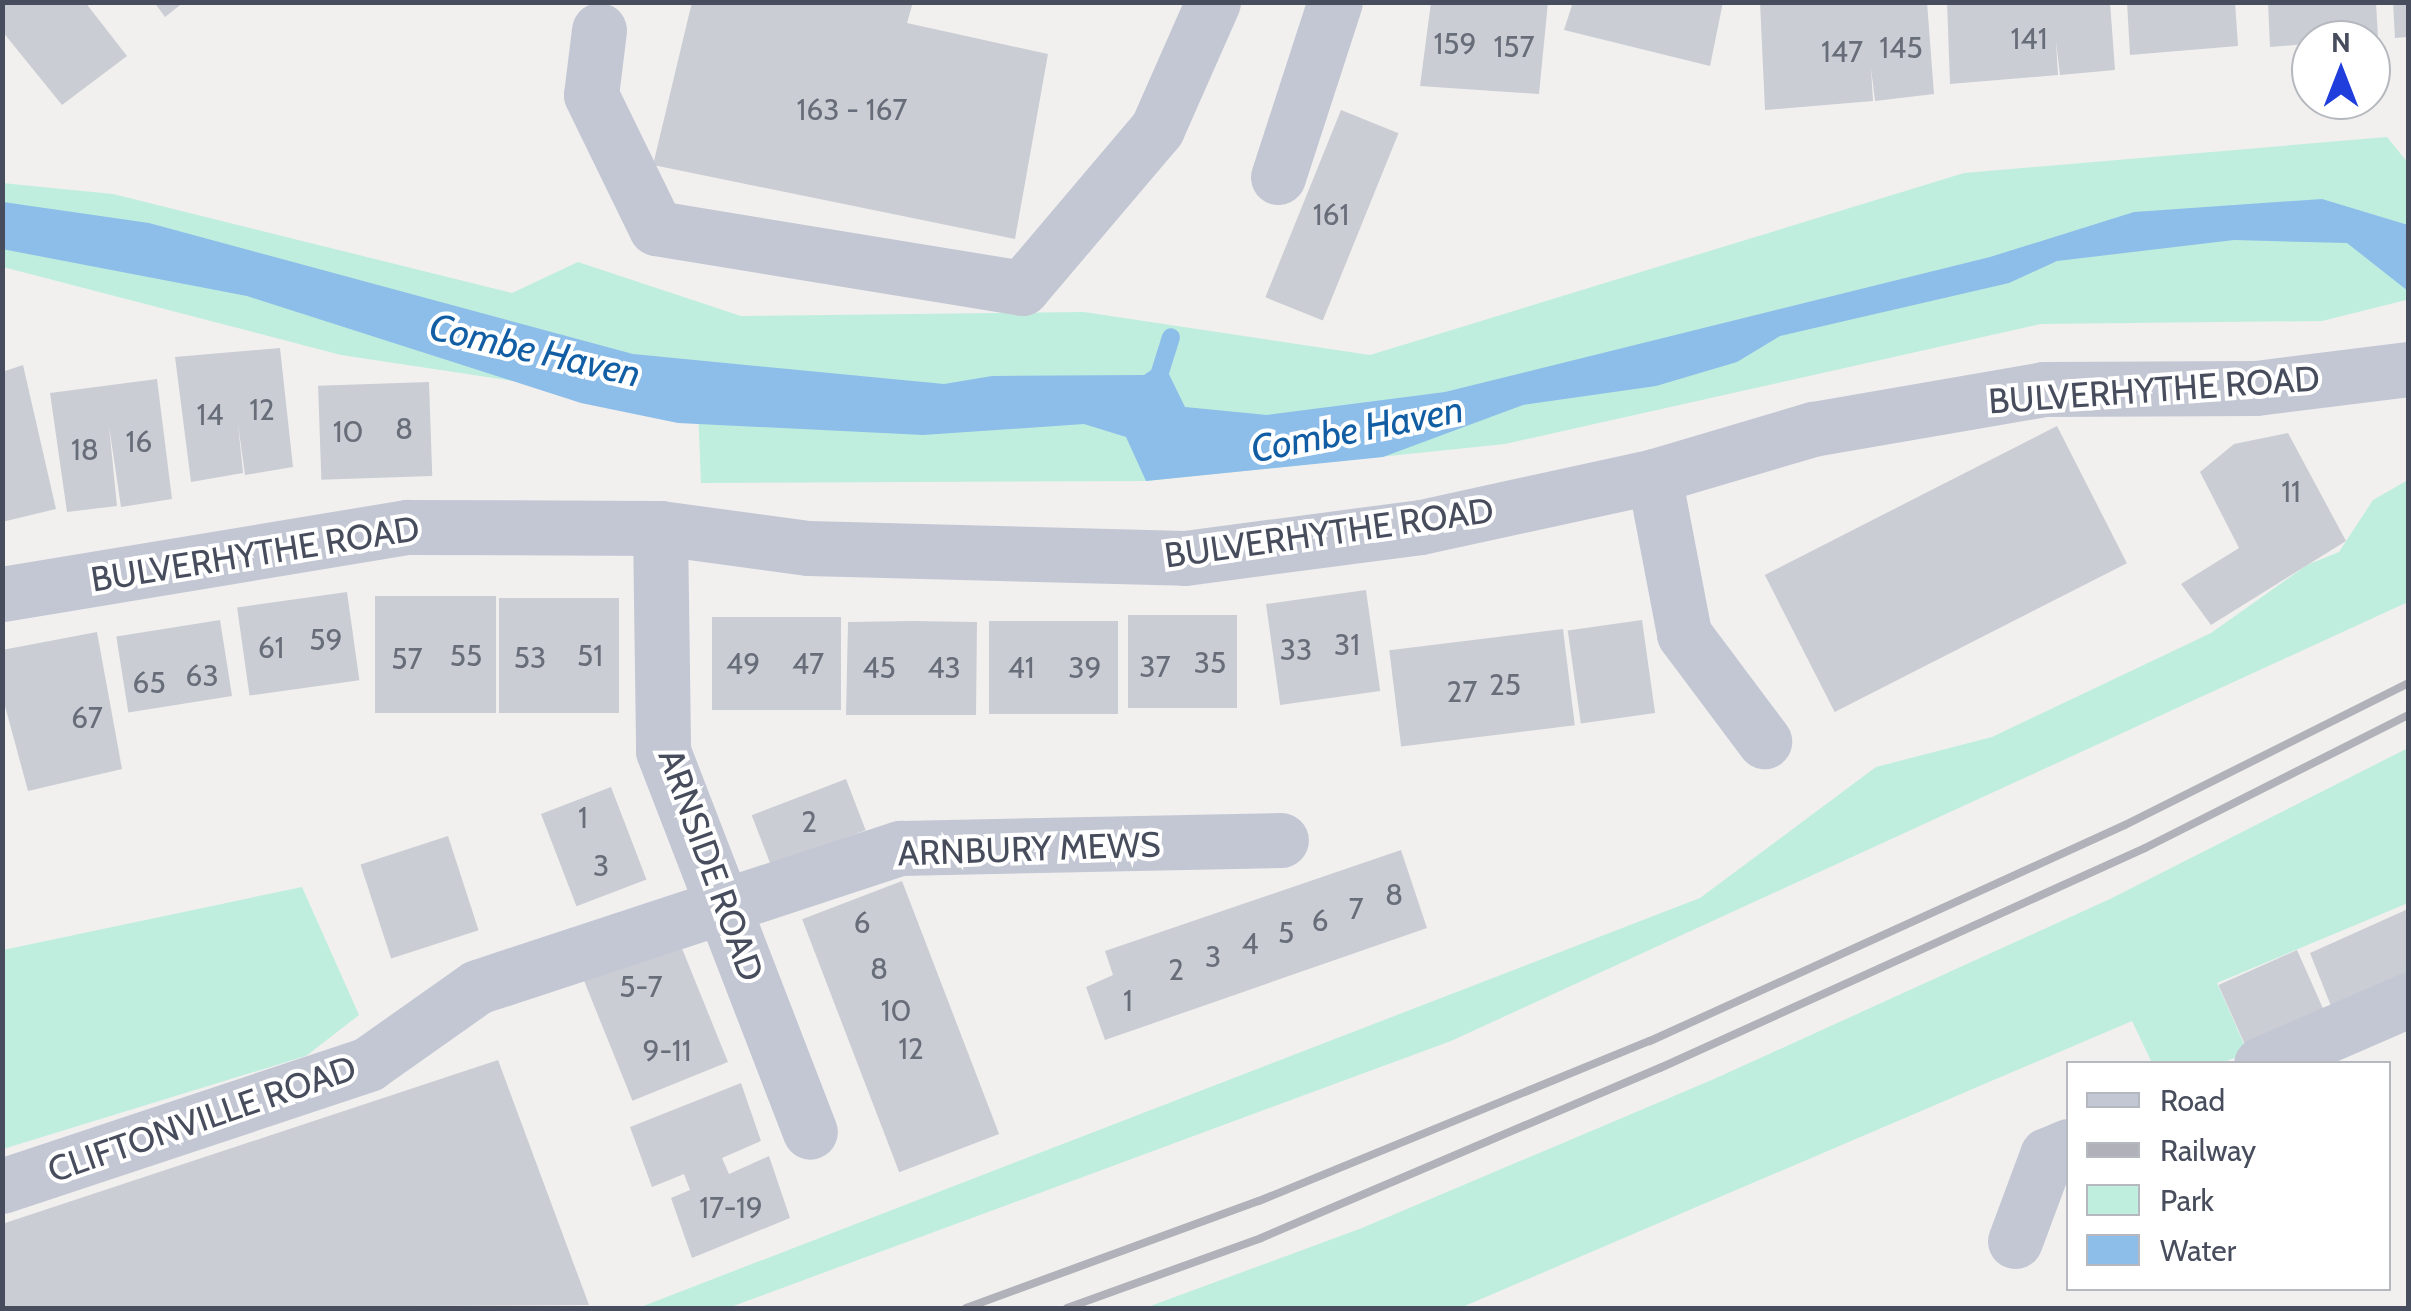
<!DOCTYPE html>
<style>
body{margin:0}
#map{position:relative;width:2411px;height:1311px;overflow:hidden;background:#f1f0ef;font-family:Cabin,sans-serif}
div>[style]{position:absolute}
.green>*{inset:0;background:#bfeede}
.water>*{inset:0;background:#8dbde9}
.stream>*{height:18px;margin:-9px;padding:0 9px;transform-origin:9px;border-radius:9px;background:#8dbde9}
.building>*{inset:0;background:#cbcdd4;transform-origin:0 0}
.minor>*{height:55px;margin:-27.5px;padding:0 27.5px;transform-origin:27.5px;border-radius:27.5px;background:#c3c7d3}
.rail>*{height:8px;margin:-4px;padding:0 4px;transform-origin:4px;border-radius:4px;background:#b1b2b9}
span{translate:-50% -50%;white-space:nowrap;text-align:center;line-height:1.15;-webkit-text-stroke:8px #fff;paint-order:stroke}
.number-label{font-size:30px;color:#686d7a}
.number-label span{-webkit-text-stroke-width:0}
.street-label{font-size:35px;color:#474d5c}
.water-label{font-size:38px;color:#115ea5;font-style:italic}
.frame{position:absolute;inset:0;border:5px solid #474d5c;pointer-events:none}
.legend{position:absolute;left:2066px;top:1061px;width:325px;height:230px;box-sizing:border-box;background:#fff;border:2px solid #b5b8be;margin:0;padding:12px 18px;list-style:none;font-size:30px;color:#474d5c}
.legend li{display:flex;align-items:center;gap:20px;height:50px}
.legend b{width:50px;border:2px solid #b5b8be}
.north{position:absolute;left:2291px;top:20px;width:100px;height:100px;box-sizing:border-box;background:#fff;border:2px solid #b5b8be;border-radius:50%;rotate:0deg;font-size:28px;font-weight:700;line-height:40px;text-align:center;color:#474d5c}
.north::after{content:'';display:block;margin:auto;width:35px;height:45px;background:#1f3edb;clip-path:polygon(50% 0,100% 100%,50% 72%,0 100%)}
</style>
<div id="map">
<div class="green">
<div style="clip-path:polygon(2387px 137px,2408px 163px,2406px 300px,2322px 321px,2041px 324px,1505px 444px,1146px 481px,701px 483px,698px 409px,341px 355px,3px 267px,2px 183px,113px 194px,512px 293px,578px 262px,741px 316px,1084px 312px,1370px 355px,1964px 173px)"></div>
<div style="clip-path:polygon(2408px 480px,2408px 602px,1451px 1041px,728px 1308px,638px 1308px,1700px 898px,1876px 767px,1992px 737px,2211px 633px,2307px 565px,2339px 552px,2373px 500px)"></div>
<div style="clip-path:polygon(2408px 748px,2408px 903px,2217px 983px,2248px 1053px,2221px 1063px,2152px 1063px,2132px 1021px,1460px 1308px,1145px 1308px,1362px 1228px,1714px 1079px,2110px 899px)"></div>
<div style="clip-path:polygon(302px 887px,359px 1015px,306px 1056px,3px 1149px,3px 950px)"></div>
</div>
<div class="water">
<div style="clip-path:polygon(2322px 199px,2408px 225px,2408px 291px,2347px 243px,2234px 240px,2057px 261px,2009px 283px,1780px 336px,1737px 362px,1656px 386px,1523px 405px,1383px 457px,1146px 481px,1126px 437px,1084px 424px,923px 435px,678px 423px,581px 403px,247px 296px,2px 249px,3px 202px,149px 223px,633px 354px,944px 384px,992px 376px,1144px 375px,1163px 362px,1185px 407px,1267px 415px,1445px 392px,1990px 257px,2134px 212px)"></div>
</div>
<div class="stream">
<div style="left:1156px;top:385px;width:50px;rotate:-72.6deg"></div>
</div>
<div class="building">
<div style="clip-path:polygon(2px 2px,85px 2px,127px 56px,62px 105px,2px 31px)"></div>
<div style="clip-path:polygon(154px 2px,184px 2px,165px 17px)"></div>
<div style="clip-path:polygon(692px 2px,913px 2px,907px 23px,1048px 54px,1015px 239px,653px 165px)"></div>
<div style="clip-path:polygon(1431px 2px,1548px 2px,1539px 94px,1420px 86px)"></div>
<div style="clip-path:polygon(1573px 2px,1723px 2px,1710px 66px,1564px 30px)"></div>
<div style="clip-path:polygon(1760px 2px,1927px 2px,1934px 94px,1875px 101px,1871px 68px,1873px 101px,1765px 110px)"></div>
<div style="clip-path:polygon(1947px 2px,2110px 2px,2115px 70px,2060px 75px,2056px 42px,2058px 75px,1950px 84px)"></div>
<div style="clip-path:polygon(2127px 2px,2235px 2px,2238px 46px,2130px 55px)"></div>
<div style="clip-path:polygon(2268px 2px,2376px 2px,2378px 38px,2270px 47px)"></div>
<div style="clip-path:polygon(2393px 2px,2408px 2px,2408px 37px,2395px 38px)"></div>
<div style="left:1341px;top:110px;width:62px;height:202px;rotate:22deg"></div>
<div style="clip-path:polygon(280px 348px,293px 467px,245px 475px,238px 424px,243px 473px,191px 482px,175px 357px)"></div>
<div style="clip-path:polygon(23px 365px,56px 509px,2px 522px,2px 372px)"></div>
<div style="clip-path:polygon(157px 379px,172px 499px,121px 507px,109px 426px,117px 506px,67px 512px,50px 393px)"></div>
<div style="left:429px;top:382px;width:94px;height:111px;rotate:88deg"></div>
<div style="left:2057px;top:426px;width:154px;height:328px;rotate:63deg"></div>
<div style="clip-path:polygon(2288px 433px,2346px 541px,2211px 625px,2181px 584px,2239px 548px,2200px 472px,2234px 444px)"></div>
<div style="left:1366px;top:590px;width:102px;height:101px;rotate:82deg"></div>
<div style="left:347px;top:592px;width:89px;height:111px;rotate:82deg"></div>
<div style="left:496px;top:596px;width:117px;height:121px;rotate:90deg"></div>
<div style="left:619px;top:598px;width:115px;height:120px;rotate:90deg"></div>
<div style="left:1237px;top:615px;width:93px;height:109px;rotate:90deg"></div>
<div style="left:712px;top:617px;width:129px;height:93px"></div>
<div style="left:220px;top:620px;width:77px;height:105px;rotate:81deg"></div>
<div style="left:1642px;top:620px;width:94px;height:75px;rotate:82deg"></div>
<div style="clip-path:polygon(912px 621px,977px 622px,976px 715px,846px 715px,848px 622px)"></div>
<div style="left:989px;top:621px;width:129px;height:93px"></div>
<div style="left:1563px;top:629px;width:97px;height:175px;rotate:83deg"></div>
<div style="clip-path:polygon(97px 632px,122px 769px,28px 791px,2px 695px,2px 650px)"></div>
<div style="left:846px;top:779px;width:55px;height:101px;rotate:69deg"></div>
<div style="left:611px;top:787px;width:99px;height:75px;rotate:69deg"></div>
<div style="left:448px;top:836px;width:99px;height:92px;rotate:72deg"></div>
<div style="clip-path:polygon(1401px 850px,1427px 928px,1105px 1040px,1086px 987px,1113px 975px,1105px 951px)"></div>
<div style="left:902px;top:881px;width:271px;height:107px;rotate:69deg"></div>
<div style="clip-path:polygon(2408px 909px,2408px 974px,2331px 1006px,2310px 953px)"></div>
<div style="left:677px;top:936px;width:136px;height:103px;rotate:68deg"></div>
<div style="left:2297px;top:950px;width:77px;height:86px;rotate:66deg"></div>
<div style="clip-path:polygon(498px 1060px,589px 1305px,2px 1308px,2px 1224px)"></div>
<div style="clip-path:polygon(741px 1083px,761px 1141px,722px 1158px,729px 1174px,769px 1156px,790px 1218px,692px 1258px,671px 1198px,690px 1190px,684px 1174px,652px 1187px,630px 1127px)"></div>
</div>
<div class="minor">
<div style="left:599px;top:30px;width:65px;rotate:97deg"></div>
<div style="left:591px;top:95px;width:148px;rotate:64deg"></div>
<div style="left:656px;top:228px;width:371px;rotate:9.3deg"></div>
<div style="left:1022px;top:288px;width:209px;rotate:-49.7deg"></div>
<div style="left:1157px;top:129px;width:139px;rotate:-66.2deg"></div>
<div style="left:1278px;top:177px;width:184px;rotate:-72deg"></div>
<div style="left:1654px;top:476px;width:161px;rotate:79.2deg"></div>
<div style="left:1684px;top:634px;width:134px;rotate:53.2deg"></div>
<div style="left:660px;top:528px;width:223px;rotate:89.2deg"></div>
<div style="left:663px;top:751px;width:408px;rotate:68.9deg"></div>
<div style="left:2px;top:594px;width:411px;rotate:-9.4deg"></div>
<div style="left:407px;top:527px;width:253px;rotate:0.2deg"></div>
<div style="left:660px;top:528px;width:149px;rotate:7.7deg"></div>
<div style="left:808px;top:548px;width:377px;rotate:1.5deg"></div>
<div style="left:1185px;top:558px;width:238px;rotate:-7.5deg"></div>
<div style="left:1421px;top:527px;width:239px;rotate:-12.3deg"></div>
<div style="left:1654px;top:476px;width:166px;rotate:-16.5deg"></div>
<div style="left:1813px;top:429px;width:234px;rotate:-9.8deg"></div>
<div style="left:2044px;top:389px;width:212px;rotate:-0.3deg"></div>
<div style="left:2256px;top:388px;width:153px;rotate:-7.1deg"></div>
<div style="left:2261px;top:1064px;width:160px;rotate:-23.5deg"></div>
<div style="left:2px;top:1186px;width:386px;rotate:-18.4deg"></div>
<div style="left:368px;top:1064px;width:133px;rotate:-35.2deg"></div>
<div style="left:477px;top:987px;width:446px;rotate:-18.2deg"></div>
<div style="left:901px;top:848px;width:380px;rotate:-1.2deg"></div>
<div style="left:2015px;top:1241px;width:92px;rotate:-69.6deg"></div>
<div style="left:2047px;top:1155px;width:23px;rotate:-23deg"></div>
</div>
<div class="rail">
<div style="left:966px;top:1308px;width:312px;rotate:-20.1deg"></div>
<div style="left:1259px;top:1201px;width:422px;rotate:-22.3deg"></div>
<div style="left:1650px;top:1041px;width:522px;rotate:-24.45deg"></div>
<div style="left:2125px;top:825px;width:317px;rotate:-26.6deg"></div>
<div style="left:1067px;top:1308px;width:206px;rotate:-19.8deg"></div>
<div style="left:1261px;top:1238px;width:434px;rotate:-23.1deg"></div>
<div style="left:1660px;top:1068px;width:533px;rotate:-24.4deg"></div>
<div style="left:2145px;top:848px;width:295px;rotate:-26.8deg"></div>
</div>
<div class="number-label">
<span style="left:2029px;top:39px">141</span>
<span style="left:1455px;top:44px">159</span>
<span style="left:1514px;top:47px">157</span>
<span style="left:1901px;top:48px">145</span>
<span style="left:1842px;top:52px">147</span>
<span style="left:852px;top:110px">163 - 167</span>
<span style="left:1331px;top:215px">161</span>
<span style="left:262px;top:410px">12</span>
<span style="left:210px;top:415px">14</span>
<span style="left:404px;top:429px">8</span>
<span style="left:348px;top:432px">10</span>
<span style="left:139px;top:442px">16</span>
<span style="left:85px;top:450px">18</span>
<span style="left:2291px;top:492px">11</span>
<span style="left:326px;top:640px">59</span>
<span style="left:1347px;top:645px">31</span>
<span style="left:271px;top:648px">61</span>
<span style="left:1296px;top:650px">33</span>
<span style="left:466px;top:656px">55</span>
<span style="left:590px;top:656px">51</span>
<span style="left:530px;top:658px">53</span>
<span style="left:407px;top:659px">57</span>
<span style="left:1210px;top:663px">35</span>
<span style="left:743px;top:664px">49</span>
<span style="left:808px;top:664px">47</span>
<span style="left:1155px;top:667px">37</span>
<span style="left:879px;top:668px">45</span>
<span style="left:944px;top:668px">43</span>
<span style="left:1021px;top:668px">41</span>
<span style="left:1085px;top:668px">39</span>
<span style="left:202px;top:676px">63</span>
<span style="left:149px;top:683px">65</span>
<span style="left:1505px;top:685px">25</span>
<span style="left:1462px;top:692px">27</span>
<span style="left:87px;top:718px">67</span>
<span style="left:583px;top:818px">1</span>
<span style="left:809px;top:822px">2</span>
<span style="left:601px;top:866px">3</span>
<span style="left:1394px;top:895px">8</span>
<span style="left:1356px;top:909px">7</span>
<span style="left:1320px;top:921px">6</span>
<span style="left:862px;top:923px">6</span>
<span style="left:1286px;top:933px">5</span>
<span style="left:1250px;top:944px">4</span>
<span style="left:1213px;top:957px">3</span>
<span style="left:879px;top:969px">8</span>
<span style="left:1176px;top:970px">2</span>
<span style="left:641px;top:987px">5-7</span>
<span style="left:1128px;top:1001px">1</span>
<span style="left:896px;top:1011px">10</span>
<span style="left:911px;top:1049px">12</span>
<span style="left:667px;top:1051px">9-11</span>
<span style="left:731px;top:1208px">17-19</span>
</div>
<div class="street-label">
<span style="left:2154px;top:390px;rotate:-4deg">BULVERHYTHE ROAD</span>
<span style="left:1329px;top:533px;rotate:-8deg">BULVERHYTHE ROAD</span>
<span style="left:255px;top:554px;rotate:-9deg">BULVERHYTHE ROAD</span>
<span style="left:1029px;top:849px;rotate:-2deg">ARNBURY MEWS</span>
<span style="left:711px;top:865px;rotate:70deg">ARNSIDE ROAD</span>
<span style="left:202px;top:1119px;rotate:-19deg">CLIFTONVILLE ROAD</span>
</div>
<div class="water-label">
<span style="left:535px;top:350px;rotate:13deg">Combe Haven</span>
<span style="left:1357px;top:429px;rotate:-11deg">Combe Haven</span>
</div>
<div class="frame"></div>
<ul class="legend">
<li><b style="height:12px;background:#c3c7d3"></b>Road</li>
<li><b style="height:12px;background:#b1b2b9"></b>Railway</li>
<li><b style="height:28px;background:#bfeede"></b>Park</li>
<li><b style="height:28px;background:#8dbde9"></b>Water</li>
</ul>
<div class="north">N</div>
</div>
